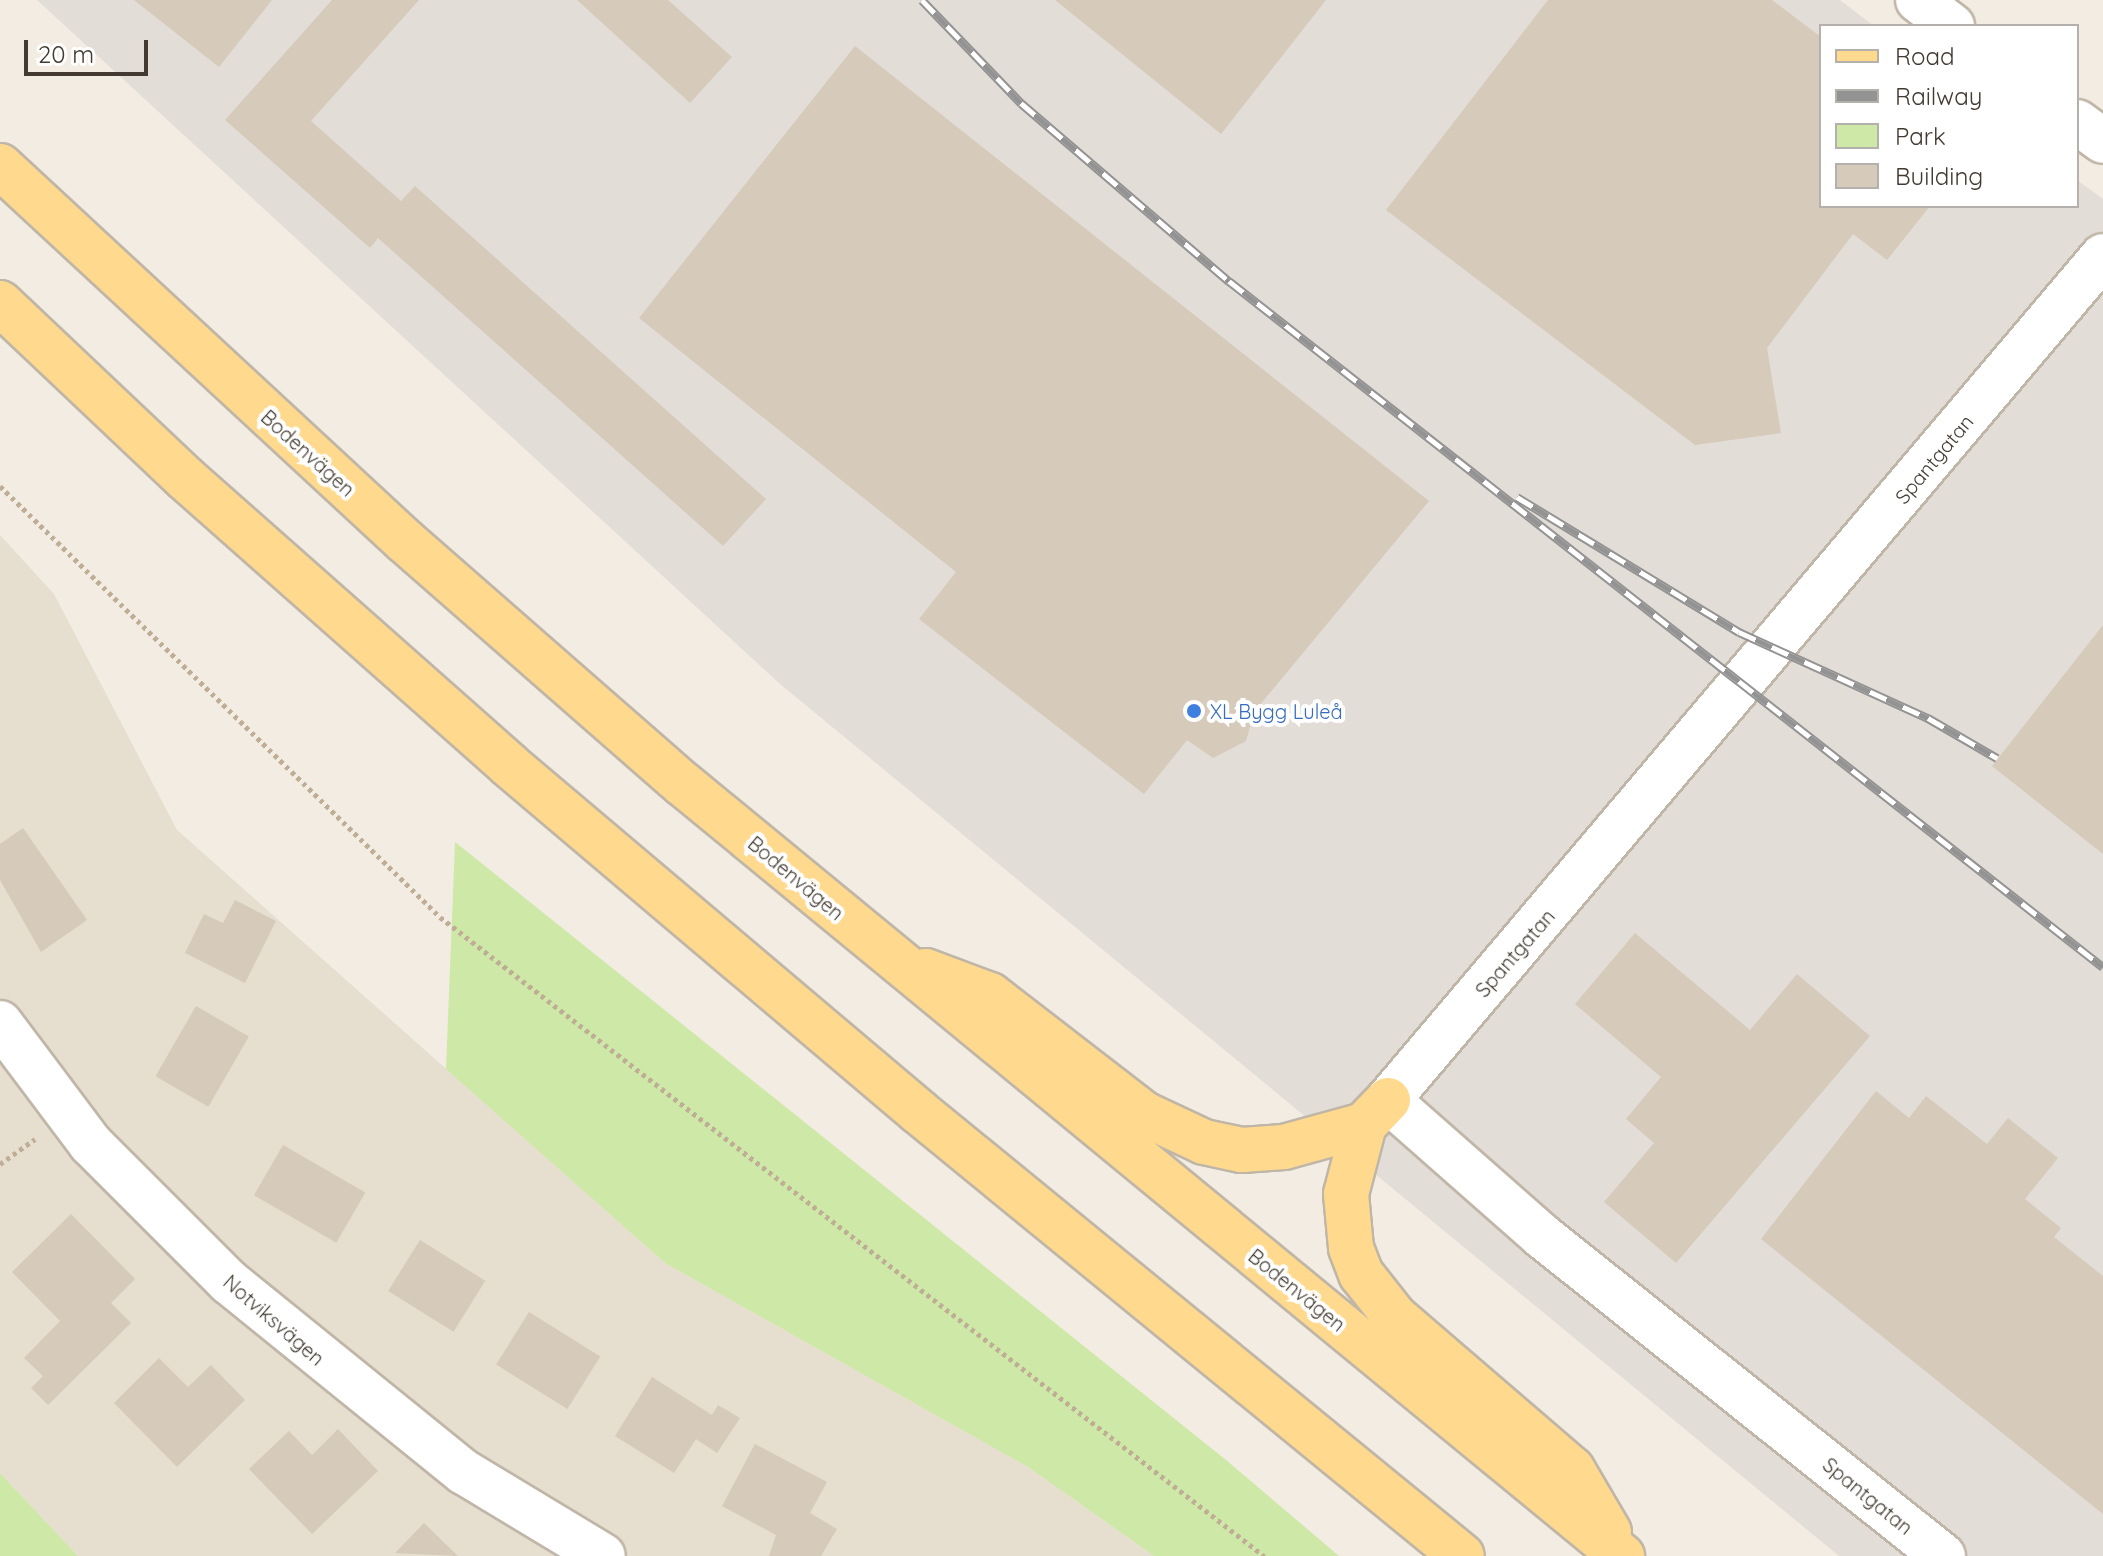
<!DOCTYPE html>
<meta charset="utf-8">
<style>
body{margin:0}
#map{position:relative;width:2103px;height:1556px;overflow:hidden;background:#f2ece2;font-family:Quicksand,sans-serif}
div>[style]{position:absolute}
.residential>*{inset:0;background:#e6decf}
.industrial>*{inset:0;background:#e3ddd7}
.green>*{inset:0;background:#cee8a8}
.building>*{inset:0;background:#d6caba;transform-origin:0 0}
.path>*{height:5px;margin-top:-2.5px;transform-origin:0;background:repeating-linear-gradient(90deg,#bfae95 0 4px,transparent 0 8px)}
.roads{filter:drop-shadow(2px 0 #c0b6a7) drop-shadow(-2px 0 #c0b6a7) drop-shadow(0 2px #c0b6a7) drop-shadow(0 -2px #c0b6a7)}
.minor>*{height:44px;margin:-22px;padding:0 22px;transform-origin:22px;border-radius:22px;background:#fff}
.tertiary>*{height:44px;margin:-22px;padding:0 22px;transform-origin:22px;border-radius:22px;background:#fff}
.primary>*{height:44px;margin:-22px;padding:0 22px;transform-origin:22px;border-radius:22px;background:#ffd98d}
.rail>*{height:9px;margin-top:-4.5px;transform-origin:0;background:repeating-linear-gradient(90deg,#fff 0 18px,#939393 0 36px);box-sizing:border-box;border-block:2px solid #939393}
.dots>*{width:22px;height:22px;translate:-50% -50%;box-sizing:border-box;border:4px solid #fff;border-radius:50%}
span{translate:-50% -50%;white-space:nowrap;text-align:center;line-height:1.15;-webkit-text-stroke:8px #fff;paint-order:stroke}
.street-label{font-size:20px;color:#433b32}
.shop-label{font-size:20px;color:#366cbe}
.left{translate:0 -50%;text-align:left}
.legend{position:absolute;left:1819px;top:24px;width:260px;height:184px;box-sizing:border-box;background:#fff;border:2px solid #b4b1ad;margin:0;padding:10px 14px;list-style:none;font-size:24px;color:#433b32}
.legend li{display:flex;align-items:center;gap:16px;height:40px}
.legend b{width:40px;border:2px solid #b4b1ad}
.scale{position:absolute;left:24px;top:40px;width:124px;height:36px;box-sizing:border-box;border:4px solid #433b32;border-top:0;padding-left:10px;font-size:24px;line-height:28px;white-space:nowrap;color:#433b32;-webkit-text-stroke:6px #fff;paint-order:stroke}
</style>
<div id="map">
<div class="residential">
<div style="clip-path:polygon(0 535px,54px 594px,177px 830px,665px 1263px,1028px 1467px,1154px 1556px,78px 1556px,0 1473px)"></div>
</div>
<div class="industrial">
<div style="clip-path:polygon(37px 0,1840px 0,1874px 26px,1821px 26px,1821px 206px,2077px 206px,2077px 180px,2103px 199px,2103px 1556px,1839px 1556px,780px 684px)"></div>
</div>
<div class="green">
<div style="clip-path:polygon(455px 842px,1226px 1460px,1339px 1556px,1154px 1556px,1028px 1467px,665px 1263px,446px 1069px)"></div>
<div style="clip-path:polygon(0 1473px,78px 1556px,0 1556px)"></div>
</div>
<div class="building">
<div style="clip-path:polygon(134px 0,272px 0,219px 67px)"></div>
<div style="clip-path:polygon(332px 0,419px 0,311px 121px,401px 201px,415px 186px,766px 499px,723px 546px,378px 238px,370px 248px,225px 120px)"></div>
<div style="clip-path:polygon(577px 0,668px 0,732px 57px,690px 103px)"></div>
<div style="clip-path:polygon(1055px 0,1326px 0,1221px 134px)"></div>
<div style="clip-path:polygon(1548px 0,1772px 0,1821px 37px,1821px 206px,1930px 206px,1887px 260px,1853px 234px,1767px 348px,1781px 433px,1695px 445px,1386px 210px)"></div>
<div style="clip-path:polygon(855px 46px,1429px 501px,1254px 712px,1246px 741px,1213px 758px,1187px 740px,1144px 794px,919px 619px,956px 572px,639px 318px)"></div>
<div style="clip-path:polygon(2103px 625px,2103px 854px,1992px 766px)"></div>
<div style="clip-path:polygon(23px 828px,87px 920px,41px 952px,0 880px,0 844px)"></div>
<div style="clip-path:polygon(235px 900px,276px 921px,245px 983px,185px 953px,204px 914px,223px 923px)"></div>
<div style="clip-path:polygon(1635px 933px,1750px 1030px,1797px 974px,1870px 1036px,1676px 1263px,1604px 1202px,1654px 1143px,1626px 1119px,1661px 1077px,1575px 1004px)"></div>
<div style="left:196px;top:1006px;width:61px;height:81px;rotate:30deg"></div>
<div style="clip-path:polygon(1876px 1091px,1909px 1118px,1926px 1096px,1987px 1144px,2008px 1118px,2058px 1158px,2025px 1199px,2061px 1228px,2054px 1237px,2103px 1276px,2103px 1514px,1761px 1239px)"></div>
<div style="left:283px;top:1145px;width:95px;height:58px;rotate:30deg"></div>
<div style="clip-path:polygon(71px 1214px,135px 1279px,111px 1303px,131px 1323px,48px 1405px,31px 1388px,43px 1376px,24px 1358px,60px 1321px,12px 1272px)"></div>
<div style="left:420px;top:1240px;width:77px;height:60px;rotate:32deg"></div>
<div style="left:529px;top:1312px;width:84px;height:62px;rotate:32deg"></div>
<div style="clip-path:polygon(159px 1358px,188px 1387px,211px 1365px,245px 1400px,177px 1467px,114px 1403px)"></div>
<div style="clip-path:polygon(652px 1377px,712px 1415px,718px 1405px,740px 1418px,717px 1453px,696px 1439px,674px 1473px,615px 1436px)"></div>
<div style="clip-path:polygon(338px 1429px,378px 1471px,312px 1534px,249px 1469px,289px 1431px,312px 1455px)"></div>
<div style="clip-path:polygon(755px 1444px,827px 1482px,810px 1513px,837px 1529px,821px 1556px,769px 1556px,776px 1535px,722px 1506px)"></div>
<div style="clip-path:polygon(424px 1523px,458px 1556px,395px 1553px)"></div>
</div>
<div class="path">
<div style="left:0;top:486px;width:616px;rotate:44.41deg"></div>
<div style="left:440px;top:917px;width:1043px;rotate:37.79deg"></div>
<div style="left:0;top:1164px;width:43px;rotate:-35.5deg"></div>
</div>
<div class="roads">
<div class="minor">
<div style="left:0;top:1023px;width:151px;rotate:53.1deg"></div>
<div style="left:91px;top:1144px;width:195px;rotate:45deg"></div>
<div style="left:229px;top:1282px;width:302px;rotate:39deg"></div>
<div style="left:464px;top:1472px;width:162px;rotate:31.1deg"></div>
<div style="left:1943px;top:1556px;width:513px;rotate:-141.41deg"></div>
<div style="left:1542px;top:1236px;width:205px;rotate:-138.6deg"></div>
<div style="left:1388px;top:1100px;width:1106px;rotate:-49.73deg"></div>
</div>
<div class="tertiary">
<div style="left:1918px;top:0;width:43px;rotate:37.4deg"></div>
<div style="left:2077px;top:122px;width:32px;rotate:36deg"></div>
</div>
<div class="primary">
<div style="left:0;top:166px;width:552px;rotate:42.8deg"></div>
<div style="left:405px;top:541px;width:369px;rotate:41.2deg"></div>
<div style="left:683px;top:784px;width:1216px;rotate:39.43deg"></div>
<div style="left:0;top:303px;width:255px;rotate:43.4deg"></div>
<div style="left:185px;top:478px;width:433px;rotate:41.5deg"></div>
<div style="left:509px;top:765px;width:537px;rotate:40.24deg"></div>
<div style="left:919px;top:1112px;width:701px;rotate:39.27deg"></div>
<div style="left:926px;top:971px;width:68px;rotate:20.6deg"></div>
<div style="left:990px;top:995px;width:195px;rotate:37.7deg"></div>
<div style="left:1144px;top:1114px;width:66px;rotate:25deg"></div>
<div style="left:1204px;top:1142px;width:39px;rotate:12deg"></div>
<div style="left:1242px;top:1150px;width:42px;rotate:-4.1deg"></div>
<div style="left:1284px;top:1147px;width:83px;rotate:-15.4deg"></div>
<div style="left:1388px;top:1100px;width:35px;rotate:134deg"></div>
<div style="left:1364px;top:1125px;width:71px;rotate:104.6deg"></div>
<div style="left:1346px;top:1194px;width:54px;rotate:84.7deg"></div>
<div style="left:1351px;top:1248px;width:28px;rotate:69deg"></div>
<div style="left:1361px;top:1274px;width:55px;rotate:51.7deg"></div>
<div style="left:1395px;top:1317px;width:233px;rotate:40.7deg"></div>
<div style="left:1572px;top:1469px;width:73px;rotate:59.6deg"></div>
</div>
</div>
<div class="rail">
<div style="left:922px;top:0;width:143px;rotate:46.1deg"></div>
<div style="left:1021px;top:103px;width:274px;rotate:40.6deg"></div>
<div style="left:1229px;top:281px;width:1111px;rotate:38.13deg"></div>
<div style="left:1517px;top:497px;width:260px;rotate:31.3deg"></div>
<div style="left:1739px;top:632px;width:208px;rotate:24.5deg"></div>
<div style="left:1928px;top:718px;width:80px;rotate:30.1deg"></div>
</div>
<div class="dots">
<div style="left:1194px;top:711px;background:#3f7fe0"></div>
</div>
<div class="street-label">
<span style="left:308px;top:453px;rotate:42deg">Bodenvägen</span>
<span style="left:1934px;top:459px;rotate:-50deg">Spantgatan</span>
<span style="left:796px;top:878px;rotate:40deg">Bodenvägen</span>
<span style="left:1515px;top:953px;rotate:-49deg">Spantgatan</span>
<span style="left:1297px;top:1290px;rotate:39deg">Bodenvägen</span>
<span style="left:274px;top:1320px;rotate:41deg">Notviksvägen</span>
<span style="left:1868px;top:1496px;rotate:39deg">Spantgatan</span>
</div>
<div class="shop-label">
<span class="left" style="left:1210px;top:711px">XL Bygg Luleå</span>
</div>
<ul class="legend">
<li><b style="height:10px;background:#ffd98d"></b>Road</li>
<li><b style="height:10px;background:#939393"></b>Railway</li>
<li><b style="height:22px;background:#cee8a8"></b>Park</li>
<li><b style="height:22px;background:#d6caba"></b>Building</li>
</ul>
<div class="scale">20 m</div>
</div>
